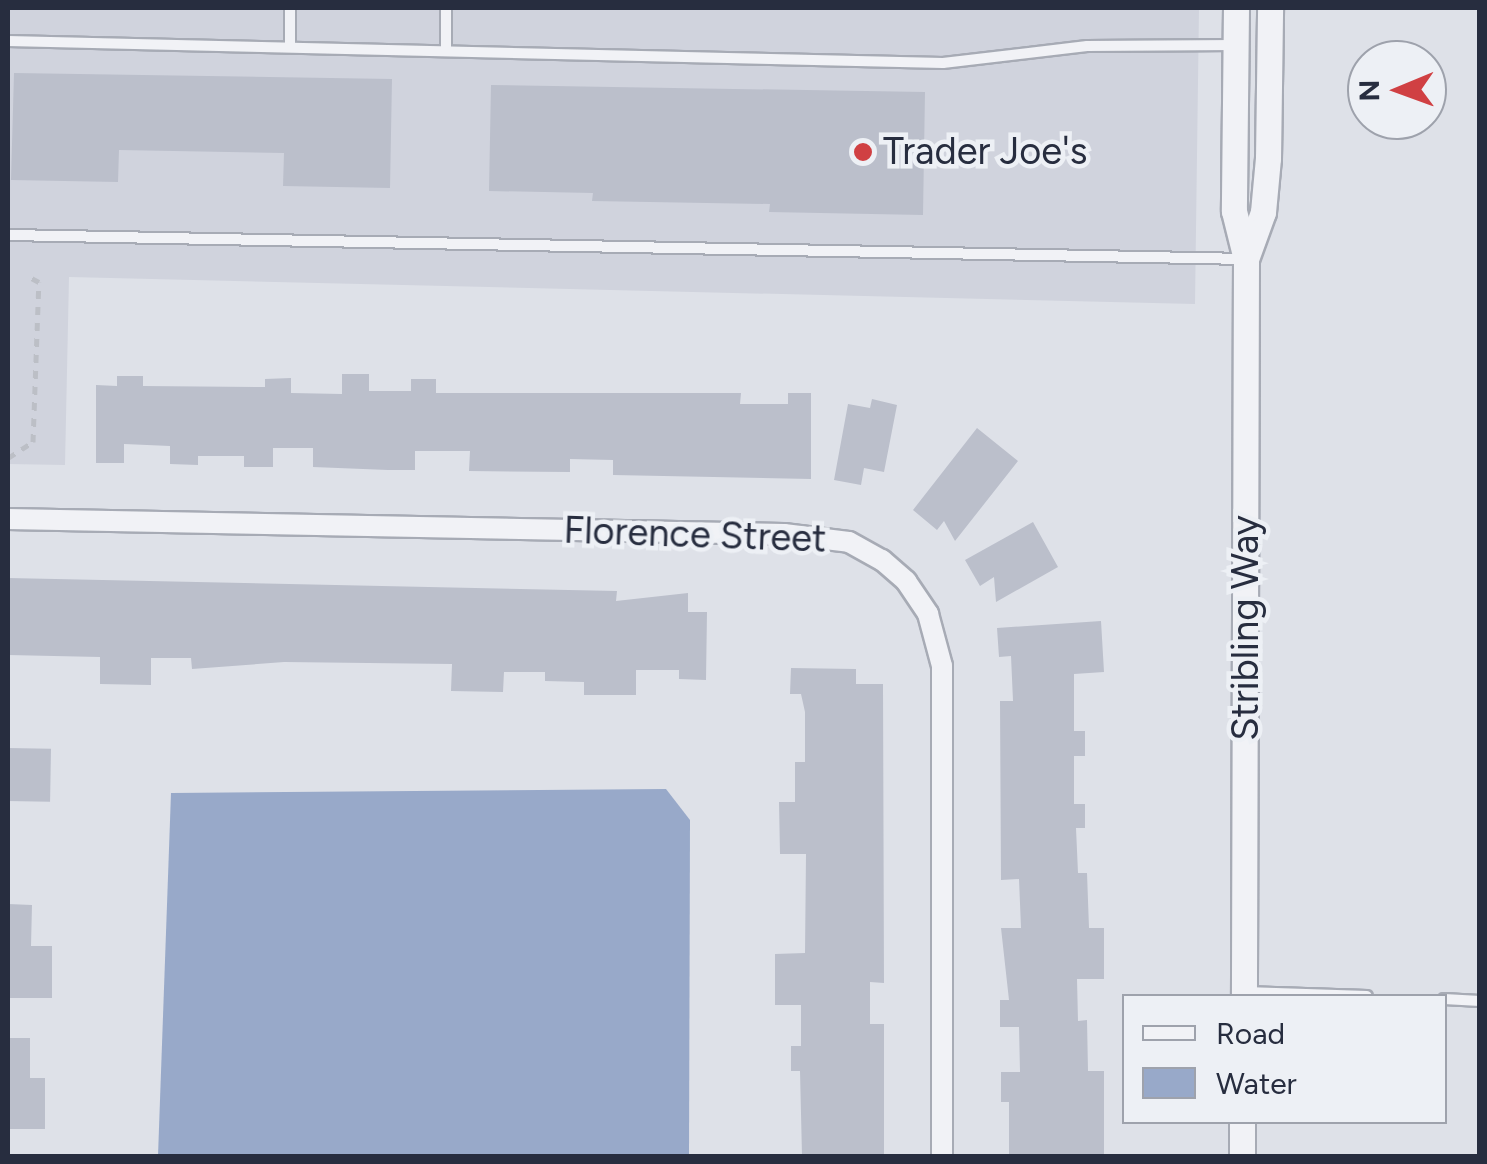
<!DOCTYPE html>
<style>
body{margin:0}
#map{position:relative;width:1487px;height:1164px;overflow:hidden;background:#dee1e8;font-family:Figtree,sans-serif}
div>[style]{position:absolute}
.built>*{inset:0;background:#d0d3dd}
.water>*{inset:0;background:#98a9c9}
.building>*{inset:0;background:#bbbfcb;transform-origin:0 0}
.path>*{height:5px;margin-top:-2.5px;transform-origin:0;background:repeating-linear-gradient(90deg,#bcbfc6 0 8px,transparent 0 16px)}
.roads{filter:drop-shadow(2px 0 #a7abb5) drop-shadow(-2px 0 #a7abb5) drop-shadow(0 2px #a7abb5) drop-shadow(0 -2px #a7abb5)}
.service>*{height:10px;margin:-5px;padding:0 5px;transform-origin:5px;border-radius:5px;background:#f1f2f6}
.minor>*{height:20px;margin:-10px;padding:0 10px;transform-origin:10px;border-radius:10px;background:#f1f2f6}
.tertiary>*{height:25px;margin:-12.5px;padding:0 12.5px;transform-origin:12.5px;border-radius:12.5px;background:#f1f2f6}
.dots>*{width:28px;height:28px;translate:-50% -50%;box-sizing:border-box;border:5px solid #edf0f5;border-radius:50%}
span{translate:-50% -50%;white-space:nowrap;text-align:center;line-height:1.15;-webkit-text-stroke:9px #edf0f5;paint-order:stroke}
.poi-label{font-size:38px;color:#272d3f}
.left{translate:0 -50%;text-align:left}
.street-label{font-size:38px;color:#272d3f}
.frame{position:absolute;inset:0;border:10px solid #272d3f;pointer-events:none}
.legend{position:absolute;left:1122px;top:994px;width:325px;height:130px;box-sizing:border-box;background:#edf0f5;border:2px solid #9ea2ac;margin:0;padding:12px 18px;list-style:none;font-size:30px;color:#272d3f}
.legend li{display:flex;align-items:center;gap:20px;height:50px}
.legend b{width:50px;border:2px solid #9ea2ac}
.north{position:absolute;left:1347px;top:40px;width:100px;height:100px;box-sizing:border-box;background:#edf0f5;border:2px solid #9ea2ac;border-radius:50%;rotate:269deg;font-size:28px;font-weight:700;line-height:40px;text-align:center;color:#272d3f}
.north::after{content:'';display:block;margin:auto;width:35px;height:45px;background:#d04043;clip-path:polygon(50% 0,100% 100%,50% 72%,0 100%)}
</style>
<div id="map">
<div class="built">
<div style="clip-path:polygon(8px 8px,1199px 8px,1195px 304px,69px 277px,65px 465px,8px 464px)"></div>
</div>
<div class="water">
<div style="clip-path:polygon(666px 789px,690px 820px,689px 1156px,158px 1156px,171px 793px)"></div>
</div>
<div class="building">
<div style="clip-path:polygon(14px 73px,392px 79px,390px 188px,283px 186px,284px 153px,119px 150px,118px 182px,11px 180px)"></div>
<div style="clip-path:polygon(491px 85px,925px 92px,923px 215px,769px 212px,770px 204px,592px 201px,593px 193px,489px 191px)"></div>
<div style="clip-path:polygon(342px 374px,369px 374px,369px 391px,411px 391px,411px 379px,436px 379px,436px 393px,741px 393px,740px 404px,788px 404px,788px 393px,811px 393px,811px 479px,613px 475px,613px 460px,570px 459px,570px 472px,469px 471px,470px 451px,415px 451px,415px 470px,388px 470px,313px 467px,313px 448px,273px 448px,273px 467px,244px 467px,244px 456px,198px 456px,198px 465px,170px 464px,170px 446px,124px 444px,124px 463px,96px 463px,96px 385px,117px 386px,117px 376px,143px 376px,143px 386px,265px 387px,265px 379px,291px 378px,291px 393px,342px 394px)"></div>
<div style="clip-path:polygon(872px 399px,897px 405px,884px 472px,864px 468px,861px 485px,834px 480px,848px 404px,870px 408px)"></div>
<div style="clip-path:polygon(977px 428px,1018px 461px,955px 541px,944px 521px,937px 530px,913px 510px)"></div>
<div style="clip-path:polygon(1033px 522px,1058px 567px,996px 602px,994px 577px,980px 586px,965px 560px)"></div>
<div style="clip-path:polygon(8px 578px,617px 591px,616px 601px,688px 593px,688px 612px,707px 612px,706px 680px,679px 679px,679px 670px,636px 670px,636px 695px,584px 695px,584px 682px,545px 681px,545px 672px,504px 672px,503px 692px,451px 691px,452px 664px,284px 662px,192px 669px,191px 658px,151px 658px,151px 685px,100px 684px,100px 657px,8px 655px)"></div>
<div style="clip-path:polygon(1101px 621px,1104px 672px,1074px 674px,1074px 731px,1085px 731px,1085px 756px,1074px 756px,1074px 804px,1085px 804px,1085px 828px,1076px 828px,1078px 873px,1087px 873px,1089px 928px,1104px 928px,1104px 979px,1077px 979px,1078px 1021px,1087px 1020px,1088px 1071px,1104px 1071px,1104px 1156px,1009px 1156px,1009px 1102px,1001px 1102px,1001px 1072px,1020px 1072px,1019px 1027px,1000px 1027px,1000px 1000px,1009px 1000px,1001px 928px,1021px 928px,1019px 879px,1001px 880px,1000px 701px,1013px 701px,1011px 656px,999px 657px,997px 628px)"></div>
<div style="clip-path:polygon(791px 668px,856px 669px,856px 684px,883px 684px,884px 983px,870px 982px,870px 1024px,884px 1024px,884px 1156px,802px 1156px,800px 1071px,791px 1071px,791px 1046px,801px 1046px,801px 1005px,775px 1005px,775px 954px,805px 953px,806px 854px,780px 854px,779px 802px,795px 802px,795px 762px,805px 762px,805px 712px,801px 694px,790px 694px)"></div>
<div style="left:8px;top:748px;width:43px;height:53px;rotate:1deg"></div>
<div style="clip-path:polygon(8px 904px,32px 905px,31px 946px,52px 946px,52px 998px,8px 998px)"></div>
<div style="clip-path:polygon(8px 1038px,30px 1038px,30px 1078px,45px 1078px,45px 1129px,8px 1129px)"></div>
</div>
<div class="path">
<div style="left:8px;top:458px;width:30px;rotate:-33deg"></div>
<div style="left:33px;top:442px;width:160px;rotate:-87.9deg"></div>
<div style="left:39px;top:282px;width:15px;rotate:-152deg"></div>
</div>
<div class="roads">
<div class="service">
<div style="left:8px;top:41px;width:935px;rotate:1.35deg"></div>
<div style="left:943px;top:63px;width:145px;rotate:-6.7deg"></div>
<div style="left:1087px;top:46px;width:148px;rotate:-0.4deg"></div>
<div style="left:290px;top:47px;width:39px;rotate:-90deg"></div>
<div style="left:446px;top:49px;width:41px;rotate:-90deg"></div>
<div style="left:8px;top:235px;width:1237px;rotate:1.11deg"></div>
<div style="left:1245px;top:992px;width:122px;rotate:1.9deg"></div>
<div style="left:1444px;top:999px;width:36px;rotate:3deg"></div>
</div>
<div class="minor">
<div style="left:8px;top:519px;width:776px;rotate:1.11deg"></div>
<div style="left:784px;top:534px;width:65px;rotate:7deg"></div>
<div style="left:849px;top:542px;width:38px;rotate:29deg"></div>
<div style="left:882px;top:560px;width:32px;rotate:41deg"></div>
<div style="left:906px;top:581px;width:40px;rotate:56deg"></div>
<div style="left:928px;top:614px;width:54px;rotate:74.9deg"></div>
<div style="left:942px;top:666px;width:490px;rotate:90deg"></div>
</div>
<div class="tertiary">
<div style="left:1236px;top:8px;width:203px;rotate:90.6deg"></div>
<div style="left:1234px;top:211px;width:49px;rotate:76deg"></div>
<div style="left:1246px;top:259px;width:737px;rotate:90.16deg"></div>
<div style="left:1246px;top:259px;width:50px;rotate:-70.1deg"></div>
<div style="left:1263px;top:212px;width:54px;rotate:-84.7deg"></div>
<div style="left:1268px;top:158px;width:150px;rotate:-89.2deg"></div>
<div style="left:1242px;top:1156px;width:34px;rotate:-90deg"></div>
</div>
</div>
<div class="dots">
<div style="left:863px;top:152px;background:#d04043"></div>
</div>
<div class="poi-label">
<span class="left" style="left:883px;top:152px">Trader Joe's</span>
</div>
<div class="street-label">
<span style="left:695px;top:535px;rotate:2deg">Florence Street</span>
<span style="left:1246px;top:628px;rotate:-90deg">Stribling Way</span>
</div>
<div class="frame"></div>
<ul class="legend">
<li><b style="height:12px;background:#f1f2f6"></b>Road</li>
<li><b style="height:28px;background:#98a9c9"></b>Water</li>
</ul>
<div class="north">N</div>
</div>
